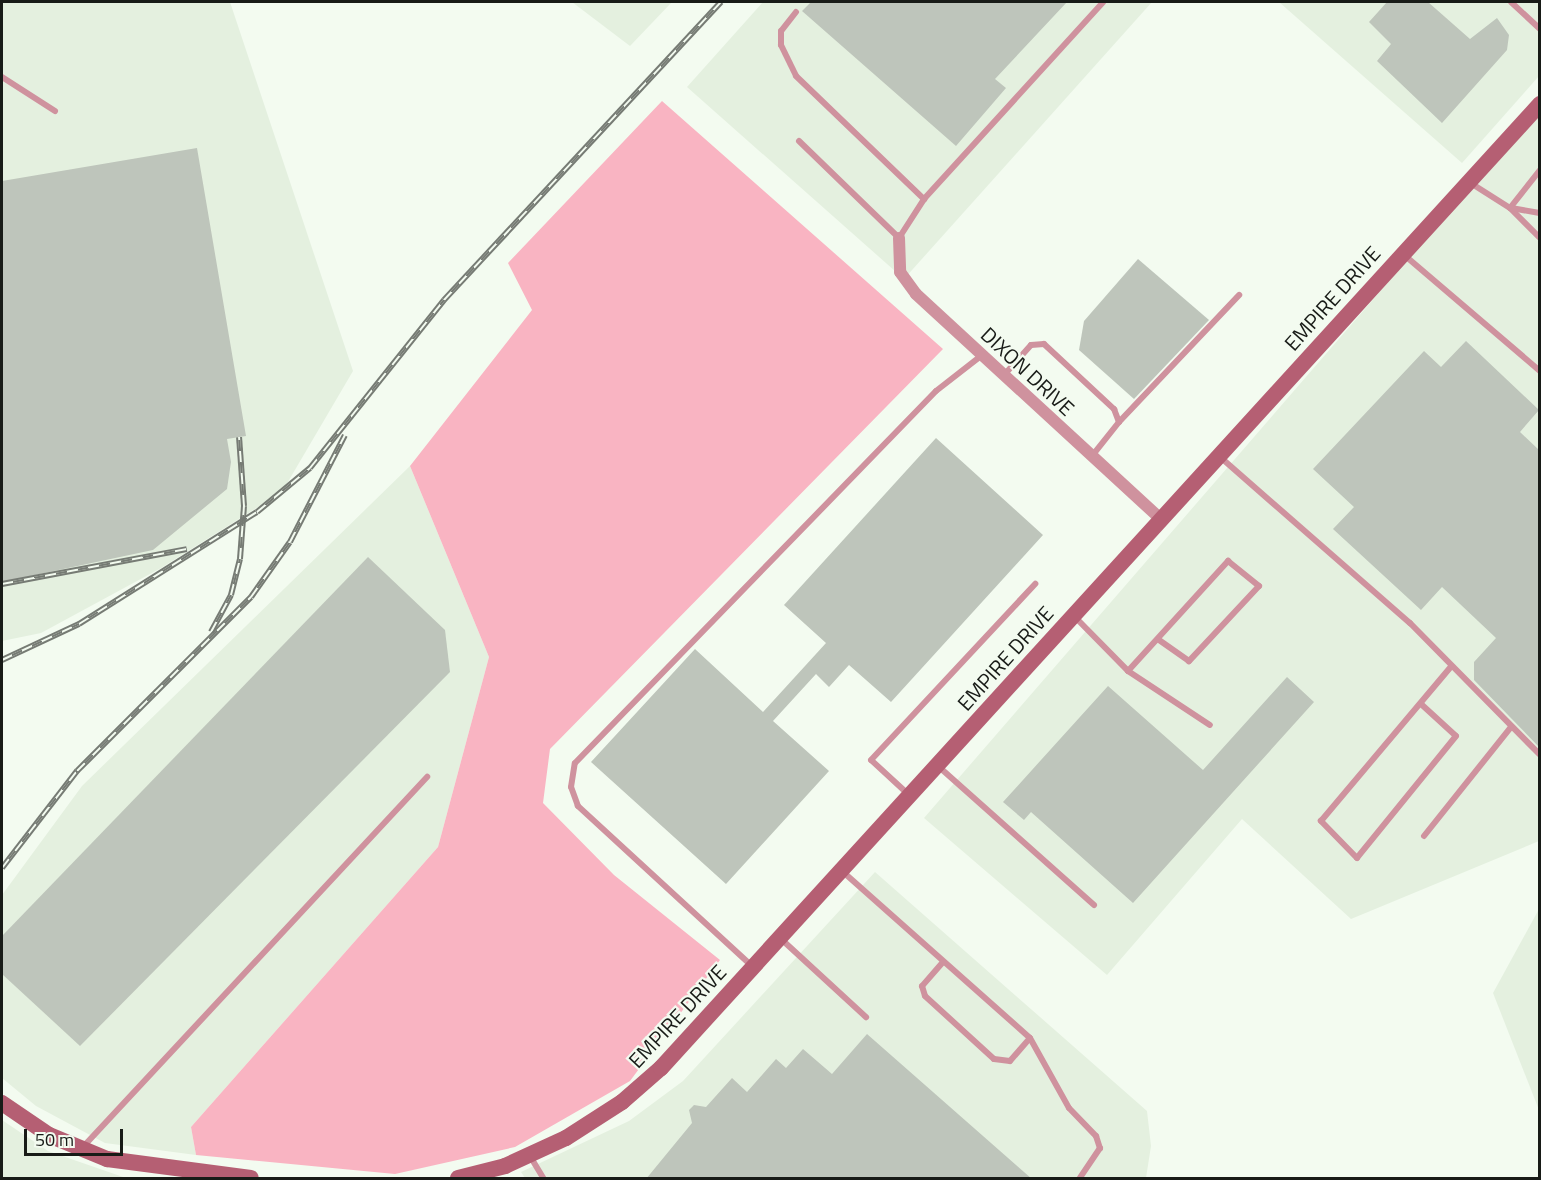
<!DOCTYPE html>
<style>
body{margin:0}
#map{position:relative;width:1541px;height:1180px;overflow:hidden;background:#f3fbf0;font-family:"Titillium Web",sans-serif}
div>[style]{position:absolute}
.built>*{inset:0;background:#e4f0df}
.green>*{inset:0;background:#f9b4c2}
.building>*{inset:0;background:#bec5bb}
.lane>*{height:6px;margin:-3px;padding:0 3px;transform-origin:3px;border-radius:3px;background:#cf929e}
.street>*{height:12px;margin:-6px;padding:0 6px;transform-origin:6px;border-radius:6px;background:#cf929e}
.secondary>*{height:16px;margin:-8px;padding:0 8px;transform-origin:8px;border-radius:8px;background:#b55f73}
.rail>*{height:6px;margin-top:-3px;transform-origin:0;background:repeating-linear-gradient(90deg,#f3fbf0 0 11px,#767b74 0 22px);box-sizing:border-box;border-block:2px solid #767b74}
span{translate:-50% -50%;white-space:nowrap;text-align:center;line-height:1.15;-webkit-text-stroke:4.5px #f3fbf0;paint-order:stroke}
.street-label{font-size:21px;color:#181b17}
.frame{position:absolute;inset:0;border:3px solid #181b17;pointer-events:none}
.scale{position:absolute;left:24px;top:1129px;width:99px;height:27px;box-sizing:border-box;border:3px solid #181b17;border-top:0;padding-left:8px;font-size:18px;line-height:21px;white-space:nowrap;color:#181b17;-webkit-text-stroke:4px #f3fbf0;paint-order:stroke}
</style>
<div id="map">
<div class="built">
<div style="clip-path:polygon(2px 2px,230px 2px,353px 371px,282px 492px,161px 568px,41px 633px,2px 641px)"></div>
<div style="clip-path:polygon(572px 2px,672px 2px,630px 46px)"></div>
<div style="clip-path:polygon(763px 2px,1152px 2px,904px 279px,687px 87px)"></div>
<div style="clip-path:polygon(1279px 2px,1539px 2px,1539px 76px,1462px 163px)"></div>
<div style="clip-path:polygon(1539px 117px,1539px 841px,1351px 919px,1242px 819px,1107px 975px,924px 818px,1454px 206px)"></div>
<div style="clip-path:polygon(410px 466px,489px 657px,438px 847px,191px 1127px,196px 1155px,105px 1143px,36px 1106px,2px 1078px,2px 895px,82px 786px)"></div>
<div style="clip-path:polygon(875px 872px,1147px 1111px,1151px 1146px,1146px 1178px,525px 1178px,521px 1172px,629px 1121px,683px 1081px)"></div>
<div style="clip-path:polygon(1539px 909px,1539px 1110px,1493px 993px)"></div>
<div style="clip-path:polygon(2px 1120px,48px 1151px,126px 1178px,2px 1178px)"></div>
</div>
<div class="green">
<div style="clip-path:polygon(662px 101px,943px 349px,550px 749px,543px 803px,614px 875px,720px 960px,630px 1081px,515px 1147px,395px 1174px,196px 1155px,191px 1127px,438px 847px,489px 657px,410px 466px,532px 310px,508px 263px)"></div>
</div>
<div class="building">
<div style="clip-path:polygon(811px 2px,1067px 2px,995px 79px,1006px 88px,956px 146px,802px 11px)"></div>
<div style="clip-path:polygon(1387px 2px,1428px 2px,1470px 39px,1497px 18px,1509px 35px,1507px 50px,1442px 123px,1377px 61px,1391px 44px,1369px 22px)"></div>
<div style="clip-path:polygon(197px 148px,246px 436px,227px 439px,231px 462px,227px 489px,153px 550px,2px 582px,2px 181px)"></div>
<div style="clip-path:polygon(1138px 259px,1209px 320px,1134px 399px,1079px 350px,1084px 321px)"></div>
<div style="clip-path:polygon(1466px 341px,1539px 410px,1520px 432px,1539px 450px,1539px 747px,1474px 680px,1474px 662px,1496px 638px,1442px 587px,1421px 610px,1333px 529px,1354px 507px,1313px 469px,1424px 351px,1441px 367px)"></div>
<div style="clip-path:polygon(936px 438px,1043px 535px,891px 702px,849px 665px,829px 687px,816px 674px,773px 721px,829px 771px,726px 884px,591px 762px,695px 649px,763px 712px,826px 643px,784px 605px)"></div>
<div style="clip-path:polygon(368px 557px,445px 630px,450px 672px,80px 1046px,2px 974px,2px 936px)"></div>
<div style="clip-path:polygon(1287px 677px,1314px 702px,1133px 903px,1031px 812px,1024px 820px,1003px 802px,1108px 686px,1203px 770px)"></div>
<div style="clip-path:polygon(867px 1034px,1032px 1179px,646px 1179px,692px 1123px,689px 1110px,694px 1105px,706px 1107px,732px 1078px,747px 1092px,776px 1059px,786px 1068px,803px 1049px,832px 1074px)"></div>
</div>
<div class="lane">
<div style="left:1511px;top:2px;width:40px;rotate:43deg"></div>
<div style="left:796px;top:12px;width:24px;rotate:128deg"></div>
<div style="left:781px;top:31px;width:14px;rotate:90deg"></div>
<div style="left:781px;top:45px;width:34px;rotate:64deg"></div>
<div style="left:796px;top:76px;width:178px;rotate:43.9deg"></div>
<div style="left:2px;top:77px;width:63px;rotate:32.7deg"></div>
<div style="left:799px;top:141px;width:139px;rotate:44.1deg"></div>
<div style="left:899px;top:238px;width:46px;rotate:-57.3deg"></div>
<div style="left:924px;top:199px;width:266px;rotate:-47.7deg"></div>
<div style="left:1469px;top:182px;width:49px;rotate:32.4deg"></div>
<div style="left:1510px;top:208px;width:42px;rotate:45deg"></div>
<div style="left:1510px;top:208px;width:48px;rotate:-51.7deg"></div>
<div style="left:1511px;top:208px;width:29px;rotate:10deg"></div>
<div style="left:1403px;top:254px;width:180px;rotate:40.5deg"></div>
<div style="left:1004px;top:375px;width:40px;rotate:-48deg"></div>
<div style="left:1031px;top:345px;width:13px;rotate:-4deg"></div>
<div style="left:1044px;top:344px;width:96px;rotate:42.9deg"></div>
<div style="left:1114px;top:409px;width:14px;rotate:69deg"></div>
<div style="left:1119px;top:422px;width:43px;rotate:128.5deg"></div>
<div style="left:1119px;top:422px;width:175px;rotate:-46.6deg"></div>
<div style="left:1219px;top:456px;width:254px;rotate:41.2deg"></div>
<div style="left:1410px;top:623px;width:185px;rotate:45.4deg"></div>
<div style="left:1074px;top:616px;width:77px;rotate:45.5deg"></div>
<div style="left:1128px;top:671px;width:98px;rotate:33.4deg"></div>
<div style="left:1128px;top:671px;width:149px;rotate:-47.7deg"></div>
<div style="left:1228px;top:561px;width:40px;rotate:39deg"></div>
<div style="left:1259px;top:586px;width:103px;rotate:133deg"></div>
<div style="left:1189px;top:661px;width:37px;rotate:-145deg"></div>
<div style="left:1421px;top:704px;width:47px;rotate:42.4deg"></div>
<div style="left:1456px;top:736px;width:157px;rotate:129.1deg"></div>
<div style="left:1357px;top:858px;width:52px;rotate:-134.2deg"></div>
<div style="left:1321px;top:821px;width:200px;rotate:-49.9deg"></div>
<div style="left:938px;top:766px;width:209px;rotate:41.7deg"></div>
<div style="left:908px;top:794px;width:50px;rotate:-137.4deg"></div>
<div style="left:871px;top:760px;width:241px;rotate:-47deg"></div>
<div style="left:1424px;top:836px;width:139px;rotate:-51.4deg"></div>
<div style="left:842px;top:871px;width:251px;rotate:41.6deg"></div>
<div style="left:1030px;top:1038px;width:80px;rotate:60.9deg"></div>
<div style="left:1069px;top:1108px;width:39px;rotate:46deg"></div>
<div style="left:1096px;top:1136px;width:13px;rotate:72deg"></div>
<div style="left:1100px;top:1148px;width:36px;rotate:124deg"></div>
<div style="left:780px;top:938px;width:117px;rotate:42.6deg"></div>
<div style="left:943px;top:962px;width:32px;rotate:131deg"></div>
<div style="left:922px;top:986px;width:10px;rotate:73deg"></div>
<div style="left:925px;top:996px;width:93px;rotate:42.4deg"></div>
<div style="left:994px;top:1059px;width:16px;rotate:7deg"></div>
<div style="left:1010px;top:1061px;width:30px;rotate:-49deg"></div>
<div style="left:753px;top:967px;width:238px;rotate:-137.4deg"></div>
<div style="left:578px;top:806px;width:20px;rotate:-110deg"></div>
<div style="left:571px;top:787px;width:24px;rotate:-81deg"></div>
<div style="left:575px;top:763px;width:518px;rotate:-45.86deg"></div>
<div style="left:936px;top:391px;width:58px;rotate:-38deg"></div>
<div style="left:82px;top:1148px;width:507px;rotate:-47.08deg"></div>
<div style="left:530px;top:1156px;width:26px;rotate:59deg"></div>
</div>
<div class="street">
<div style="left:899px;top:238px;width:34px;rotate:88deg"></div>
<div style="left:900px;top:272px;width:27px;rotate:54deg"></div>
<div style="left:916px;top:294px;width:333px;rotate:42.6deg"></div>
</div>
<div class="secondary">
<div style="left:2px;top:1103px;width:57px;rotate:34.2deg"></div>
<div style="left:49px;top:1135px;width:63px;rotate:22.5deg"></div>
<div style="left:107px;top:1159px;width:145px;rotate:7.5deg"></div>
<div style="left:458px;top:1178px;width:49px;rotate:-14.3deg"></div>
<div style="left:505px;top:1166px;width:67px;rotate:-24.7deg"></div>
<div style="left:566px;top:1138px;width:67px;rotate:-32.7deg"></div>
<div style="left:622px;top:1102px;width:52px;rotate:-41.1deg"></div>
<div style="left:661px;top:1068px;width:1305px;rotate:-47.64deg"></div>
</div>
<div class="rail">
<div style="left:2px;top:584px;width:188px;rotate:-10.7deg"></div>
<div style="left:211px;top:632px;width:42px;rotate:-61.6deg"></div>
<div style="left:231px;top:595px;width:37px;rotate:-76deg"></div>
<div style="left:240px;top:559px;width:53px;rotate:-85.7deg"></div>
<div style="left:244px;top:506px;width:69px;rotate:-94.1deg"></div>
<div style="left:2px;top:660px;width:85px;rotate:-25.1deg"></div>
<div style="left:79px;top:624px;width:210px;rotate:-32.2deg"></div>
<div style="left:257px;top:512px;width:69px;rotate:-39.7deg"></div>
<div style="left:310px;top:468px;width:215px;rotate:-51.4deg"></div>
<div style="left:444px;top:300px;width:407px;rotate:-47.1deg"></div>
<div style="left:2px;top:868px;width:123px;rotate:-52.3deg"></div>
<div style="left:77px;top:771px;width:246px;rotate:-45deg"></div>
<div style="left:251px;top:597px;width:67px;rotate:-54.7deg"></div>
<div style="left:290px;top:542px;width:120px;rotate:-62.8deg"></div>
</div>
<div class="street-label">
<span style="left:1332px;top:298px;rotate:-48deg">EMPIRE DRIVE</span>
<span style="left:1028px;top:371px;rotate:43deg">DIXON DRIVE</span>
<span style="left:1005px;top:658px;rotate:-48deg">EMPIRE DRIVE</span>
<span style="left:677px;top:1016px;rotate:-47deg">EMPIRE DRIVE</span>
</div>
<div class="frame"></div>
<div class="scale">50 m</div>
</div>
